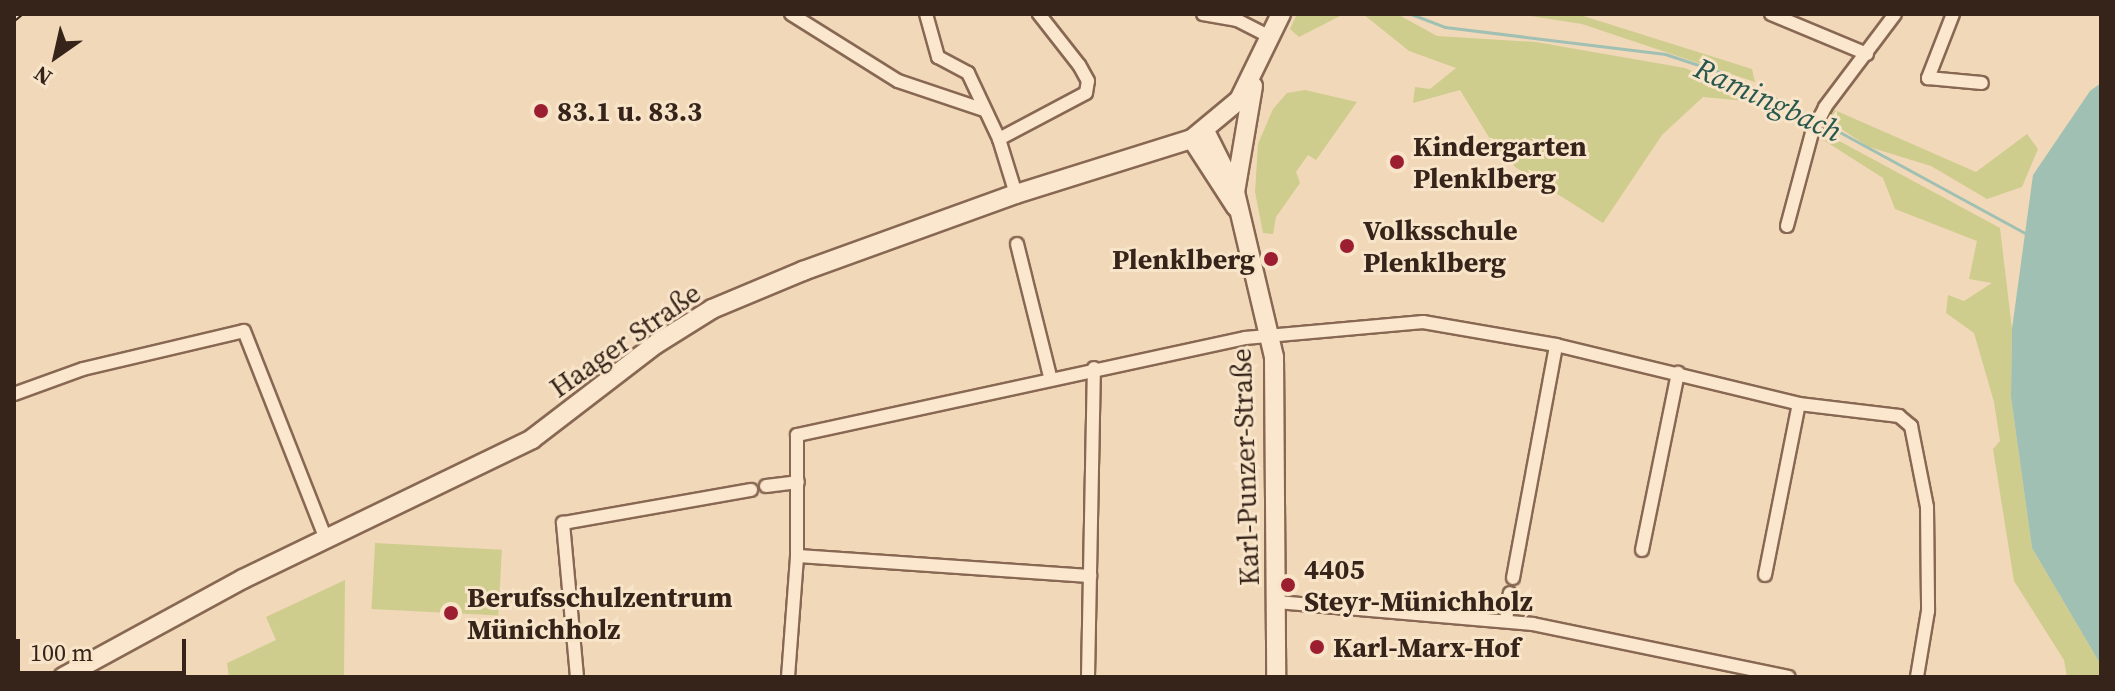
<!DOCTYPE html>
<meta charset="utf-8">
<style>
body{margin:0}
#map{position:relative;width:2115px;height:691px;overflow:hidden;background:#f1d8b9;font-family:"Source Serif 4",serif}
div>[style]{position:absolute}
.green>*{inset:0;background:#cfcd8d;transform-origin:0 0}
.water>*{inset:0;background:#9fc0b2}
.stream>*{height:3px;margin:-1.5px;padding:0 1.5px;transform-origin:1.5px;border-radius:1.5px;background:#9fc0b2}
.roads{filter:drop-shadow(2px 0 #886853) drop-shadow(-2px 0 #886853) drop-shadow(0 2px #886853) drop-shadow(0 -2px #886853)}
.street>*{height:12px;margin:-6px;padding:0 6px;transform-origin:6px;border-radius:6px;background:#fbe7cd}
.secondary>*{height:18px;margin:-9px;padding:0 9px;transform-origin:9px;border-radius:9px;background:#fbe7cd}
.rail>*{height:6px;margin-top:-3px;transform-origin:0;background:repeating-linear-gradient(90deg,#f8e4c9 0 9px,#362319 0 18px);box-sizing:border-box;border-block:2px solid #362319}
.dots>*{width:22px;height:22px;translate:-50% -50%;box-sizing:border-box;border:4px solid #f8e4c9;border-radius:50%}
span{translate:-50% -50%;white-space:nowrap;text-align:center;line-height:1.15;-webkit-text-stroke:6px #f8e4c9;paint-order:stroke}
.poi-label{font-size:28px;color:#362319;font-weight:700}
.left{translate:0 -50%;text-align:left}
.right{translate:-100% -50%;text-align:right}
.street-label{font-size:28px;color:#362319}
.water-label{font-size:30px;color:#27574d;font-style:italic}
.frame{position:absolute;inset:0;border:16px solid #362319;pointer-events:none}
.north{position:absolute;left:16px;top:16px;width:80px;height:80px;-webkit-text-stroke:6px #f8e4c9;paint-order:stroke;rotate:214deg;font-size:22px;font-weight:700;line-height:32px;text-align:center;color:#362319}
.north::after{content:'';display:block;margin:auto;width:28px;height:36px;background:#362319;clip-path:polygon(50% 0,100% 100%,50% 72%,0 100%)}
.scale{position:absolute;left:16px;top:639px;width:170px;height:36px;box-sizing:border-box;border:4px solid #362319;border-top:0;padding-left:10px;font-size:24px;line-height:28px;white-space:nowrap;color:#362319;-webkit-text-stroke:6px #f8e4c9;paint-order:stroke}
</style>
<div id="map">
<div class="green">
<div style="clip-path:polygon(1297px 14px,1344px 14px,1299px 37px,1290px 29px)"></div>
<div style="clip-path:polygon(1363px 14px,1397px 14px,1437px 36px,1536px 42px,1685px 68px,1767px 103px,1703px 97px,1662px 135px,1603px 223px,1515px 167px,1506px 154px,1501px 157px,1460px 90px,1413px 103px,1415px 87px,1430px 89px,1456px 68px,1409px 51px)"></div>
<div style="clip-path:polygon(1517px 14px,1577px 14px,1752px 69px,1755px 82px,1582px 24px)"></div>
<div style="clip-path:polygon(1305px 90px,1357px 102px,1316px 160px,1308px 155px,1296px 172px,1300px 183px,1276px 217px,1273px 234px,1263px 233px,1255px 192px,1258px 144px,1273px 109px,1287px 93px)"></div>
<div style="clip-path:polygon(1830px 108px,1976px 172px,2027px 134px,2038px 149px,2022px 187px,1987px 199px,1931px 166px,1869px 147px,1824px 118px)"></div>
<div style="clip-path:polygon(1819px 130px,2000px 228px,2012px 329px,2011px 397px,2032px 548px,2101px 665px,2101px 677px,2067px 677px,2064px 660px,2014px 581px,1993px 449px,2000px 441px,1994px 402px,1974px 333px,1946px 313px,1948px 295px,1964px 301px,1992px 283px,1969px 279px,1977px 241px,1895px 209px,1883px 178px,1817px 136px)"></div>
<div style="left:375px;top:543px;width:127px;height:66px;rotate:3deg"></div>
<div style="clip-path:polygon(345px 580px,344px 677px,229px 677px,227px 663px,276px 640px,266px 617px)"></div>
</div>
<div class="water">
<div style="clip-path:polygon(2101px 83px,2101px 665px,2032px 548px,2011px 397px,2012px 329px,2033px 175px,2090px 91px)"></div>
</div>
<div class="stream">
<div style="left:1411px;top:14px;width:36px;rotate:21deg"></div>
<div style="left:1445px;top:27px;width:222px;rotate:7deg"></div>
<div style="left:1665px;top:54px;width:64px;rotate:18.2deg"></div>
<div style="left:1726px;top:74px;width:101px;rotate:26.6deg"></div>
<div style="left:1823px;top:123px;width:232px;rotate:28.6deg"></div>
</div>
<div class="roads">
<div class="street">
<div style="left:791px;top:14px;width:126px;rotate:32.1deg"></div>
<div style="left:898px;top:81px;width:91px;rotate:18.6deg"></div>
<div style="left:926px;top:14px;width:45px;rotate:74.4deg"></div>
<div style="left:938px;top:57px;width:34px;rotate:28deg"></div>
<div style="left:968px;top:73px;width:73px;rotate:64.8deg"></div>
<div style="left:999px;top:139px;width:58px;rotate:72.8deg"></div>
<div style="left:1203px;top:14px;width:35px;rotate:10deg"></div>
<div style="left:1237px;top:20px;width:38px;rotate:27deg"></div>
<div style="left:1771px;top:14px;width:104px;rotate:22.6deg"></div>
<div style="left:1953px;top:14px;width:69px;rotate:111.3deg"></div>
<div style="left:1928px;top:78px;width:54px;rotate:5.3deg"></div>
<div style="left:999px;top:139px;width:98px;rotate:-27.9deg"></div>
<div style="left:1086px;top:93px;width:12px;rotate:-81deg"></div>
<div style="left:1088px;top:81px;width:18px;rotate:-119deg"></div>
<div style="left:1079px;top:65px;width:65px;rotate:-128.1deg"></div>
<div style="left:1787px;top:226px;width:96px;rotate:-75deg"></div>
<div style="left:1812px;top:133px;width:29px;rotate:-63deg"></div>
<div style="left:1825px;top:107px;width:116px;rotate:-53deg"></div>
<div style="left:1017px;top:244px;width:136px;rotate:76deg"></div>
<div style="left:14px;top:394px;width:73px;rotate:-19.9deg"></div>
<div style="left:83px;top:369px;width:165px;rotate:-13.3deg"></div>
<div style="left:244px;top:331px;width:224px;rotate:68.5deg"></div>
<div style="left:766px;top:486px;width:32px;rotate:-7deg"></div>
<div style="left:1642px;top:550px;width:181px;rotate:-78.5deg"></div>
<div style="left:797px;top:556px;width:294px;rotate:3.9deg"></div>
<div style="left:1765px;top:575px;width:174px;rotate:-78.8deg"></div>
<div style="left:1513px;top:578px;width:237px;rotate:-79.5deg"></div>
<div style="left:1277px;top:602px;width:257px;rotate:4.9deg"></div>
<div style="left:1533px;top:624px;width:261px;rotate:11.7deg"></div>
<div style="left:1506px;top:620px;width:27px;rotate:-82deg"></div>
<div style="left:577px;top:677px;width:155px;rotate:-95.2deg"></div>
<div style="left:563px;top:523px;width:191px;rotate:-10deg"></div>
<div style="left:788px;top:677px;width:121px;rotate:-85.7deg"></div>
<div style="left:797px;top:556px;width:121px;rotate:-90deg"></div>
<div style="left:797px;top:435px;width:458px;rotate:-12.2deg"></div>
<div style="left:1245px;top:338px;width:179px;rotate:-5.1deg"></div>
<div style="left:1423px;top:322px;width:135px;rotate:9.8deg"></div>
<div style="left:1556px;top:345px;width:250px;rotate:13.6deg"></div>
<div style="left:1799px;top:404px;width:101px;rotate:6.8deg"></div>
<div style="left:1899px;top:416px;width:16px;rotate:40deg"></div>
<div style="left:1911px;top:426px;width:83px;rotate:78.8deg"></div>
<div style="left:1927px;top:507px;width:104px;rotate:89.4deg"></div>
<div style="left:1928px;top:611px;width:67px;rotate:99.5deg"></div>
<div style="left:1088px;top:677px;width:309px;rotate:-88.9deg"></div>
</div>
<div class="secondary">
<div style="left:1253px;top:86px;width:108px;rotate:99.6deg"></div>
<div style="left:1235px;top:192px;width:170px;rotate:76.7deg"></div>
<div style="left:1274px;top:357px;width:320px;rotate:89.6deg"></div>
<div style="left:1205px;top:131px;width:65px;rotate:63.4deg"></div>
<div style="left:1192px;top:139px;width:81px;rotate:57.1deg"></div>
<div style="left:63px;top:677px;width:205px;rotate:-28.6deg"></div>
<div style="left:243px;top:579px;width:321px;rotate:-25.8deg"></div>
<div style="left:532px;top:439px;width:156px;rotate:-37.5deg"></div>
<div style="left:656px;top:344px;width:66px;rotate:-32deg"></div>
<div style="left:712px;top:309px;width:99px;rotate:-22.7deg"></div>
<div style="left:803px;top:271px;width:226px;rotate:-19.9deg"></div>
<div style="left:1016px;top:194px;width:184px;rotate:-17.4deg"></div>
<div style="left:1192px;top:139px;width:61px;rotate:-39.7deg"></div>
<div style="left:1239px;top:100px;width:96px;rotate:-64deg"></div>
</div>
</div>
<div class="rail">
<div style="left:14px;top:19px;width:8px;rotate:-40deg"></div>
</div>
<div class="dots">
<div style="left:541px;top:111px;background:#9b1f31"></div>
<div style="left:1397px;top:162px;background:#9b1f31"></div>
<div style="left:1347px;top:246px;background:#9b1f31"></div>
<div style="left:1271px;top:259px;background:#9b1f31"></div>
<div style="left:1288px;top:585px;background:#9b1f31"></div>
<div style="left:451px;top:613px;background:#9b1f31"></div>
<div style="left:1317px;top:647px;background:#9b1f31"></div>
</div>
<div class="poi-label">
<span class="left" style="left:557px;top:111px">83.1 u. 83.3</span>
<span class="left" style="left:1413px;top:162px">Kindergarten<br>Plenklberg</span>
<span class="left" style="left:1363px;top:246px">Volksschule<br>Plenklberg</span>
<span class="right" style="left:1255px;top:259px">Plenklberg</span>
<span class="left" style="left:1304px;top:585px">4405<br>Steyr-Münichholz</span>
<span class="left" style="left:467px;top:613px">Berufsschulzentrum<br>Münichholz</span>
<span class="left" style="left:1333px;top:647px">Karl-Marx-Hof</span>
</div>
<div class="street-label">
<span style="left:625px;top:340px;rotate:-35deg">Haager Straße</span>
<span style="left:1245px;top:467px;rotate:-92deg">Karl-Punzer-Straße</span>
</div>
<div class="water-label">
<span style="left:1768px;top:100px;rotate:25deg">Ramingbach</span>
</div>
<div class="frame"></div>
<div class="north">N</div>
<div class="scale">100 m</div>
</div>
